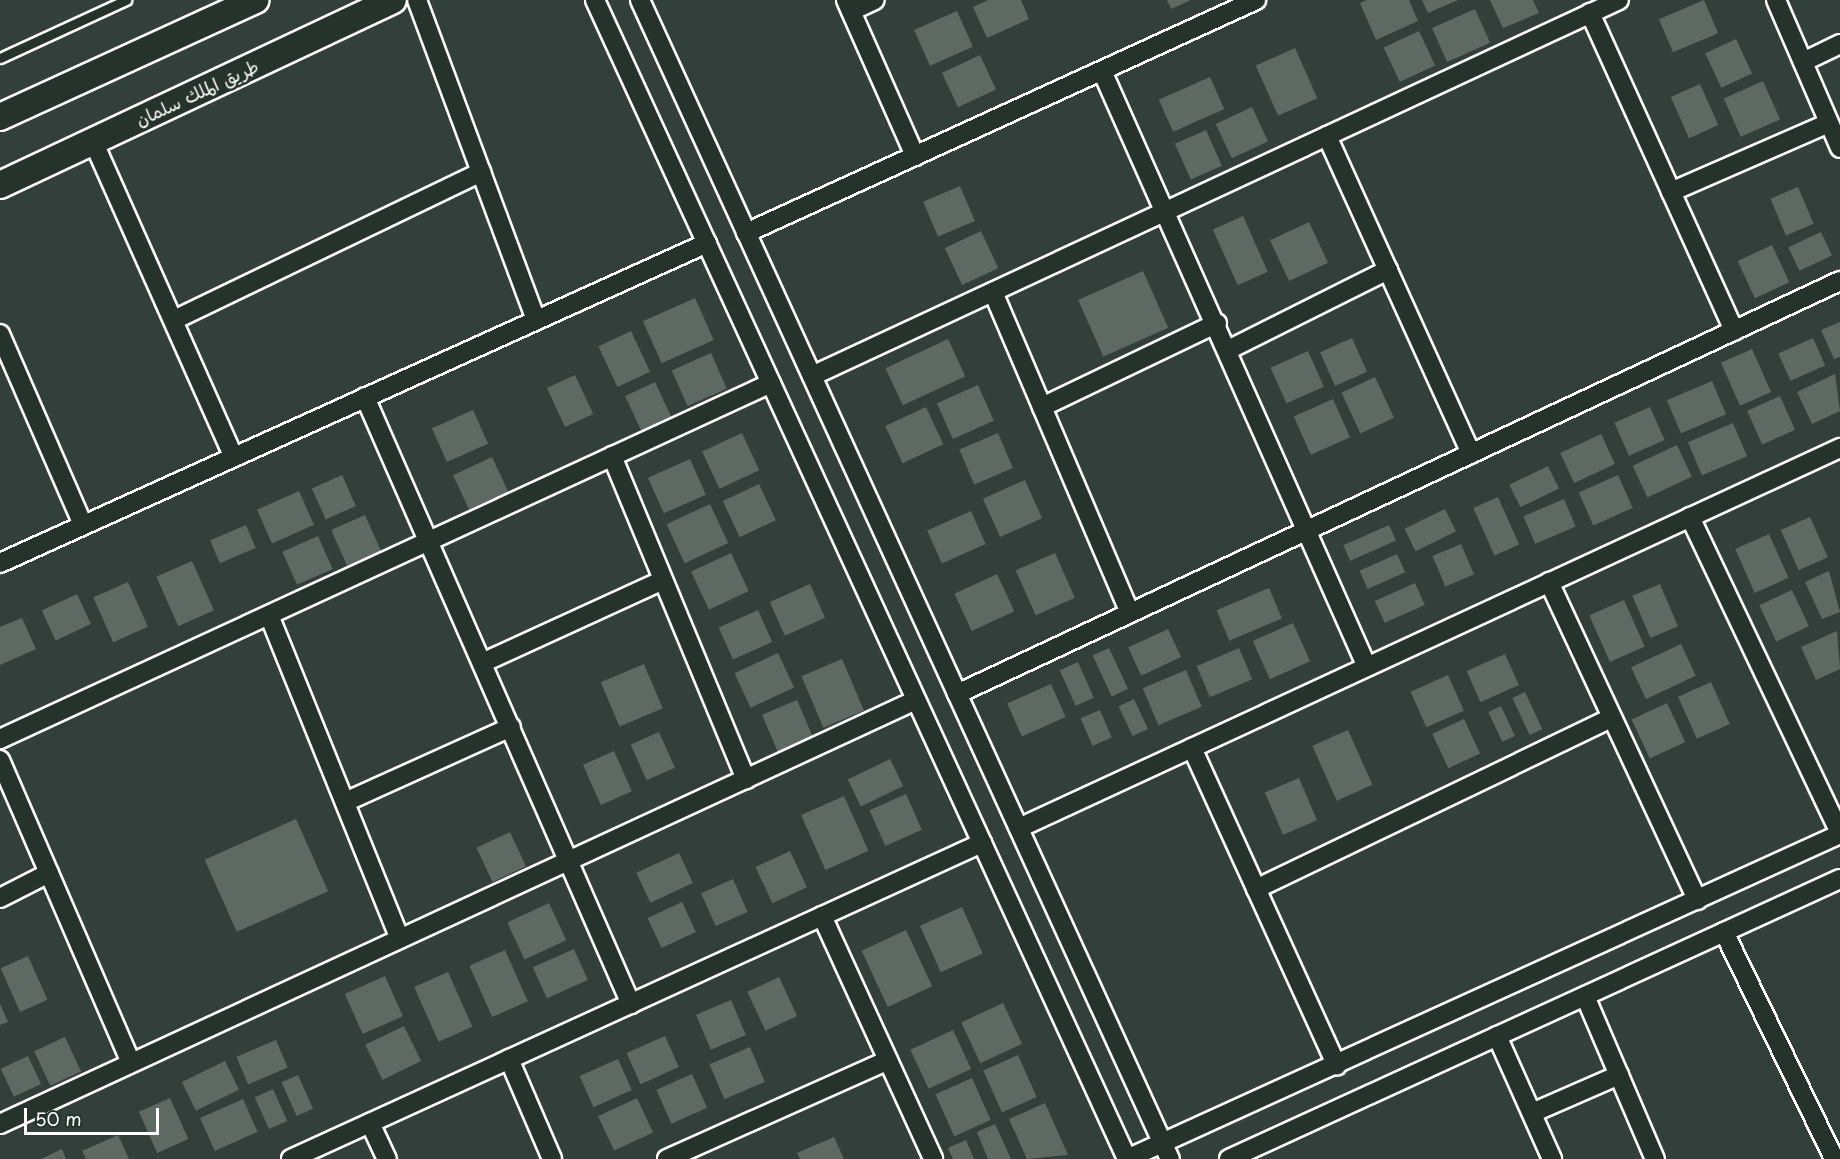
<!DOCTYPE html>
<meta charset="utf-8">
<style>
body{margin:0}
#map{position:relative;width:1840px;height:1159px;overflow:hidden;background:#333f3a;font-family:"Playpen Sans","Playpen Sans Arabic",sans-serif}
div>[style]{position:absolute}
.building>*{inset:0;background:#5f6964;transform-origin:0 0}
.roads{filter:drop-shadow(2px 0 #fff) drop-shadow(-2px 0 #fff) drop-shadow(0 2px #fff) drop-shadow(0 -2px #fff)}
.lane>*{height:9px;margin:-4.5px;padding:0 4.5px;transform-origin:4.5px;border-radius:4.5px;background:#26332d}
.street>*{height:18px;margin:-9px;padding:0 9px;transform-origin:9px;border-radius:9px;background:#26332d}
.secondary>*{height:26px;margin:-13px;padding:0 13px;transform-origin:13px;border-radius:13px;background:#26332d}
span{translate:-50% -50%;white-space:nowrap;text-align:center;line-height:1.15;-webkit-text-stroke:5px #26332d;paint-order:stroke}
.street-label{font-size:18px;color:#fff}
.scale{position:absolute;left:24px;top:1108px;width:135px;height:27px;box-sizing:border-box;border:3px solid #fff;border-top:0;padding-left:8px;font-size:18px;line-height:21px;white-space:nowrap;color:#fff;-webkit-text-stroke:4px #26332d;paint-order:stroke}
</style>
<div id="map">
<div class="building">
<div style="clip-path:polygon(988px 0,1021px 0,1029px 19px,987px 38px,973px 7px)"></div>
<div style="clip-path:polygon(1167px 0,1191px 0,1171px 9px)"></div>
<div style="clip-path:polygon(1367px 0,1409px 0,1418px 21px,1376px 40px,1360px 3px)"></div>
<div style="clip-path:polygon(1422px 0,1458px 0,1428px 13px)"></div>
<div style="clip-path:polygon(1490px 0,1533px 0,1539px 13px,1503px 28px)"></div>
<div style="left:1704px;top:0;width:36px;height:49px;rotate:67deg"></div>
<div style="left:1475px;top:9px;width:37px;height:47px;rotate:66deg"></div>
<div style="left:957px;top:11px;width:39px;height:47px;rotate:66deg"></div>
<div style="left:1419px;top:31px;width:38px;height:39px;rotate:65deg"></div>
<div style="left:1736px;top:39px;width:38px;height:34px;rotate:65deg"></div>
<div style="left:1295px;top:48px;width:55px;height:43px;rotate:66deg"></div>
<div style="left:980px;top:55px;width:38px;height:42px;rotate:65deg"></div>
<div style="left:1210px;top:77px;width:35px;height:56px;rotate:66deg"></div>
<div style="left:1763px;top:81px;width:42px;height:43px;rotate:66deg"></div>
<div style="left:1700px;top:84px;width:45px;height:32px;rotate:66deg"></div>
<div style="left:1252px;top:107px;width:38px;height:40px;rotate:65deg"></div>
<div style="left:1206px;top:130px;width:39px;height:34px;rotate:66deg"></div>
<div style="left:960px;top:186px;width:38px;height:40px;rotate:67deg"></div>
<div style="left:1798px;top:187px;width:40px;height:30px;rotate:67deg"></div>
<div style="left:1243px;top:216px;width:61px;height:33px;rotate:66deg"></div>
<div style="left:1309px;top:222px;width:45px;height:43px;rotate:65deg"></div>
<div style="left:981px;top:231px;width:41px;height:40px;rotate:65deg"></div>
<div style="left:1821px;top:232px;width:26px;height:36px;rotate:65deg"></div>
<div style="left:1772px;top:245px;width:41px;height:38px;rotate:65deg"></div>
<div style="left:1143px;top:271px;width:62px;height:71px;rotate:66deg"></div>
<div style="left:695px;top:298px;width:46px;height:57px;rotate:66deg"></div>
<div style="clip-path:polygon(1840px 322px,1840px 357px,1834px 359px,1821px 330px)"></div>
<div style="left:631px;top:331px;width:45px;height:36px;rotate:65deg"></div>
<div style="left:1352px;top:338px;width:37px;height:35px;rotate:66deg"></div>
<div style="left:1813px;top:338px;width:30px;height:38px;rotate:66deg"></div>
<div style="left:948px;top:339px;width:41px;height:69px;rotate:65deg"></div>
<div style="left:1752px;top:349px;width:47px;height:34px;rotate:66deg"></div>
<div style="left:1308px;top:351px;width:39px;height:41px;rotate:66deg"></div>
<div style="left:711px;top:353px;width:39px;height:43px;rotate:66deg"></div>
<div style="clip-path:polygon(1835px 374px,1840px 411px,1812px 424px,1797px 392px)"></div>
<div style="left:575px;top:375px;width:43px;height:31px;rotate:65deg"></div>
<div style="left:1375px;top:377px;width:45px;height:37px;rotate:65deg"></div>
<div style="left:1712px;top:381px;width:36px;height:49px;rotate:67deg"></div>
<div style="left:655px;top:382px;width:38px;height:33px;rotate:65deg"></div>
<div style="left:978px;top:385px;width:39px;height:45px;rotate:66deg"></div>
<div style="left:1780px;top:396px;width:37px;height:36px;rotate:66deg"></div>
<div style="left:1333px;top:399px;width:42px;height:43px;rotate:66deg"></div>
<div style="left:926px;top:407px;width:41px;height:45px;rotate:65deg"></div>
<div style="left:1650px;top:407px;width:36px;height:39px;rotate:66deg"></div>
<div style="left:473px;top:410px;width:37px;height:45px;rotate:66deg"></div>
<div style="left:1733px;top:423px;width:36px;height:49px;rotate:67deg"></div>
<div style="left:742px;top:433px;width:41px;height:44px;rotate:65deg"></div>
<div style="left:998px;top:433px;width:38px;height:42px;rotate:67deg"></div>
<div style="left:1601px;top:434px;width:33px;height:45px;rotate:65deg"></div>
<div style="left:1677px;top:445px;width:35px;height:49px;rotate:65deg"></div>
<div style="left:492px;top:457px;width:38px;height:43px;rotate:65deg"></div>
<div style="left:690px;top:459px;width:39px;height:46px;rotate:66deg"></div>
<div style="left:1548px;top:466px;width:25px;height:43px;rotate:64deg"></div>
<div style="left:342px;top:475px;width:34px;height:33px;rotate:66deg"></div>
<div style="left:1618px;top:475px;width:36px;height:43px;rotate:66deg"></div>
<div style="left:1025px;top:480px;width:42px;height:46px;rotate:66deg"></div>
<div style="left:759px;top:484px;width:40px;height:40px;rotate:65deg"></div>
<div style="left:299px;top:491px;width:37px;height:46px;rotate:66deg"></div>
<div style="left:1498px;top:497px;width:52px;height:27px;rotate:66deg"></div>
<div style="left:1564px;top:499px;width:30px;height:44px;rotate:67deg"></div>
<div style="left:710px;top:504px;width:43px;height:48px;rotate:65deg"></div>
<div style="left:1445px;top:509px;width:25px;height:45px;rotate:64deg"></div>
<div style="left:971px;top:511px;width:36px;height:48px;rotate:66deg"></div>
<div style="left:365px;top:515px;width:39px;height:37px;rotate:66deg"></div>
<div style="left:1810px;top:517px;width:44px;height:32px;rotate:66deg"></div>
<div style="left:246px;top:525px;width:25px;height:39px;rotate:67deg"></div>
<div style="left:1389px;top:525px;width:17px;height:50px;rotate:66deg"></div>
<div style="left:1769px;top:534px;width:48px;height:37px;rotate:66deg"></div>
<div style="left:318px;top:536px;width:36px;height:39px;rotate:66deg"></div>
<div style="left:1461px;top:544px;width:33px;height:31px;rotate:67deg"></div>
<div style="left:731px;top:553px;width:42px;height:44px;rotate:65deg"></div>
<div style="left:1055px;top:553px;width:49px;height:43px;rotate:66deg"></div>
<div style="left:1397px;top:554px;width:20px;height:41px;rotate:66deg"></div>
<div style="left:192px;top:561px;width:54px;height:39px;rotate:66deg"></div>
<div style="clip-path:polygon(1829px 571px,1840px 612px,1822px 619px,1805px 582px)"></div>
<div style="left:997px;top:574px;width:41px;height:47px;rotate:65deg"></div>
<div style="left:128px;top:582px;width:49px;height:38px;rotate:66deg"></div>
<div style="left:1415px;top:583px;width:24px;height:44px;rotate:66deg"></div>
<div style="left:810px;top:584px;width:37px;height:44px;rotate:66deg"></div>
<div style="left:1660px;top:584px;width:46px;height:30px;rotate:67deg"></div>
<div style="left:1269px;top:588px;width:33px;height:57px;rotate:67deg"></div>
<div style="left:1792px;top:590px;width:40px;height:36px;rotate:65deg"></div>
<div style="left:77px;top:594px;width:33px;height:39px;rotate:65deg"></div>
<div style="left:1624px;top:600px;width:51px;height:38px;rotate:66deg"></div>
<div style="left:758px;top:610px;width:35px;height:43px;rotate:66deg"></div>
<div style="clip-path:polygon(22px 618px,36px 649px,0 665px,0 627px)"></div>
<div style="left:1293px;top:623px;width:42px;height:44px;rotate:66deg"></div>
<div style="left:1168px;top:629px;width:31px;height:44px;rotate:65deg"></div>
<div style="clip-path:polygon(1837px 631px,1840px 669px,1816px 680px,1801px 647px)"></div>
<div style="left:1681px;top:644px;width:35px;height:55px;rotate:65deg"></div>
<div style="left:1109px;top:648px;width:45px;height:18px;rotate:65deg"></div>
<div style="left:1239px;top:648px;width:34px;height:46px;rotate:67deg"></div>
<div style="left:778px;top:653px;width:38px;height:48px;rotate:65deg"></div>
<div style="left:1505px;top:654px;width:34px;height:42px;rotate:66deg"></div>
<div style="left:842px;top:659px;width:56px;height:44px;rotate:67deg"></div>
<div style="left:1078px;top:662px;width:39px;height:20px;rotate:66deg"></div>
<div style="left:644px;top:664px;width:48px;height:47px;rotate:67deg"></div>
<div style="left:1186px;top:670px;width:40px;height:47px;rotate:67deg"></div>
<div style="left:1448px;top:675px;width:39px;height:41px;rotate:66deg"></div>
<div style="left:1711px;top:682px;width:46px;height:36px;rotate:66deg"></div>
<div style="left:1051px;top:684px;width:36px;height:48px;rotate:66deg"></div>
<div style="left:1525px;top:692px;width:41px;height:14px;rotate:65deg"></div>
<div style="left:1134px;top:699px;width:33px;height:17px;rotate:65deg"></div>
<div style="left:797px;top:700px;width:40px;height:38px;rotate:67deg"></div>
<div style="left:1667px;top:703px;width:43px;height:39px;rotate:65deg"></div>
<div style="left:1501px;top:706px;width:33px;height:14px;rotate:65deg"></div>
<div style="left:1100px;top:710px;width:30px;height:21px;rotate:67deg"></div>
<div style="left:1464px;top:719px;width:38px;height:35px;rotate:65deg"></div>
<div style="left:1348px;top:730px;width:60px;height:39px;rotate:66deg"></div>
<div style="left:659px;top:732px;width:39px;height:31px;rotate:66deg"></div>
<div style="left:614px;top:751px;width:44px;height:34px;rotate:66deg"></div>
<div style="left:890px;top:759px;width:30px;height:47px;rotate:64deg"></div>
<div style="left:1299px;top:778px;width:46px;height:37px;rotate:67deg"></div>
<div style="left:906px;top:794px;width:39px;height:40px;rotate:66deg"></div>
<div style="left:844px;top:796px;width:60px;height:47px;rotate:66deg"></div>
<div style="left:296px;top:819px;width:79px;height:100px;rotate:66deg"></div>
<div style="left:510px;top:832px;width:38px;height:37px;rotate:65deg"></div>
<div style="left:790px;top:851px;width:40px;height:38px;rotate:65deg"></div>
<div style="left:679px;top:853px;width:33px;height:47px;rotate:65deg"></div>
<div style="left:733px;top:879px;width:36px;height:35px;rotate:66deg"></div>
<div style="left:682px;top:902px;width:33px;height:38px;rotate:65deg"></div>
<div style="left:549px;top:903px;width:41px;height:46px;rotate:65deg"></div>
<div style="left:962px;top:907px;width:51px;height:46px;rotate:66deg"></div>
<div style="left:906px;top:930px;width:62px;height:49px;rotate:65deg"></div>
<div style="left:574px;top:949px;width:34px;height:45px;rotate:66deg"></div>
<div style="left:505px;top:950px;width:56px;height:39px;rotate:66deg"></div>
<div style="left:28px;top:956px;width:48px;height:30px;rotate:66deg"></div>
<div style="left:448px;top:972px;width:60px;height:37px;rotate:66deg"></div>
<div style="left:385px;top:976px;width:44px;height:44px;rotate:66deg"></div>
<div style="left:779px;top:977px;width:43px;height:35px;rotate:65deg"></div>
<div style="left:731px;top:1000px;width:38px;height:38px;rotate:67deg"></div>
<div style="left:1003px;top:1003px;width:45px;height:46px;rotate:65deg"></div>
<div style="clip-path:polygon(0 1004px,8px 1022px,0 1025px)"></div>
<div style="left:404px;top:1026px;width:39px;height:43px;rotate:64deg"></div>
<div style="left:953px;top:1030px;width:43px;height:47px;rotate:65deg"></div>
<div style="left:665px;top:1036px;width:34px;height:42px;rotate:66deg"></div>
<div style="left:65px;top:1037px;width:38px;height:34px;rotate:65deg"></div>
<div style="left:276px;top:1040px;width:30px;height:43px;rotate:67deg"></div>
<div style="left:750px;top:1047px;width:38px;height:44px;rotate:67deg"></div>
<div style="left:1018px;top:1055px;width:46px;height:38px;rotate:66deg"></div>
<div style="left:28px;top:1056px;width:31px;height:30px;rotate:65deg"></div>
<div style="left:618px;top:1059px;width:34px;height:42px;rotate:66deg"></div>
<div style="left:225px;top:1061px;width:32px;height:48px;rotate:64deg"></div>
<div style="left:692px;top:1074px;width:37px;height:39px;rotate:66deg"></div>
<div style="left:298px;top:1075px;width:37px;height:18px;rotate:66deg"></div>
<div style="left:972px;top:1078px;width:46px;height:40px;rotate:66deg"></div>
<div style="left:273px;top:1089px;width:35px;height:20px;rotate:66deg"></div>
<div style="left:170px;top:1098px;width:45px;height:34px;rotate:66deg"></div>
<div style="left:637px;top:1098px;width:38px;height:43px;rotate:65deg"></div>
<div style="left:243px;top:1099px;width:36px;height:47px;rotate:66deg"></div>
<div style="clip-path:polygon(1045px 1103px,1068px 1155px,1027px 1159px,1009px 1119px)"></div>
<div style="clip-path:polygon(995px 1124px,1011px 1159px,988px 1159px,977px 1132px)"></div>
<div style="clip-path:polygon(118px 1135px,129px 1159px,86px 1159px,82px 1151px)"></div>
<div style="clip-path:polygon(834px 1137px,844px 1159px,800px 1159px,797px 1153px)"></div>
<div style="clip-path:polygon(966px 1140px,974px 1159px,953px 1159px,948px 1148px)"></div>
<div style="clip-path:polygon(62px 1149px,66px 1159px,41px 1159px)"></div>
</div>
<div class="roads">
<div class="lane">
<div style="left:0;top:58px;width:139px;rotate:-24.7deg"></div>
</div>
<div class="street">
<div style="left:417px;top:0;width:341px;rotate:69.6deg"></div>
<div style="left:595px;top:0;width:1275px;rotate:65.34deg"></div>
<div style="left:640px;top:0;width:1274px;rotate:65.43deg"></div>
<div style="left:846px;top:0;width:171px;rotate:66.1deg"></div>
<div style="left:1776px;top:0;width:161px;rotate:66.6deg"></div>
<div style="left:851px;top:11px;width:26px;rotate:-25deg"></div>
<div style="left:1590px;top:13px;width:349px;rotate:65.6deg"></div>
<div style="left:1803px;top:62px;width:41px;rotate:-25.9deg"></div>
<div style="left:1102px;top:71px;width:652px;rotate:66.03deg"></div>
<div style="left:1327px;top:136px;width:349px;rotate:65.6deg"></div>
<div style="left:93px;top:141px;width:346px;rotate:66deg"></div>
<div style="left:1671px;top:192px;width:172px;rotate:-23.6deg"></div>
<div style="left:746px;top:233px;width:561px;rotate:-24.55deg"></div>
<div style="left:993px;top:292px;width:349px;rotate:66.9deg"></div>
<div style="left:174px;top:320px;width:341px;rotate:-25.7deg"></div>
<div style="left:0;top:334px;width:208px;rotate:66.5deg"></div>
<div style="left:1228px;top:350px;width:179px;rotate:-26.6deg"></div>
<div style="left:812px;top:376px;width:890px;rotate:-24.98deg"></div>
<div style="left:365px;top:397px;width:663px;rotate:66.34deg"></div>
<div style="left:1042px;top:407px;width:194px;rotate:-25.6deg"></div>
<div style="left:612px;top:456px;width:350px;rotate:67.5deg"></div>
<div style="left:1690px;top:517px;width:350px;rotate:64.6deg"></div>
<div style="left:0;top:563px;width:776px;rotate:-24.35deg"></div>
<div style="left:1549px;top:582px;width:351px;rotate:65deg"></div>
<div style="left:269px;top:615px;width:349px;rotate:68deg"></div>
<div style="left:482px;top:663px;width:199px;rotate:-24.6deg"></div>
<div style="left:957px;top:694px;width:975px;rotate:-25.07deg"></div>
<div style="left:0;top:739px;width:849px;rotate:-24.78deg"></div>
<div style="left:1192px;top:748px;width:349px;rotate:65.5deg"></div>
<div style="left:0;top:760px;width:330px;rotate:66.6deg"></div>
<div style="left:345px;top:802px;width:182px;rotate:-24.3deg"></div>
<div style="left:1019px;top:828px;width:905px;rotate:-24.84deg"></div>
<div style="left:1256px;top:889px;width:395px;rotate:-25.7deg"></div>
<div style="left:0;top:898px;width:55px;rotate:-27deg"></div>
<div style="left:822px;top:916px;width:267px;rotate:65.4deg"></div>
<div style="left:1724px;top:932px;width:252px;rotate:64.1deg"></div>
<div style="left:1585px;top:996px;width:177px;rotate:66.8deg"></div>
<div style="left:1497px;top:1036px;width:135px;rotate:65.9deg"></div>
<div style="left:509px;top:1059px;width:109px;rotate:66.7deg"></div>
<div style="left:1532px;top:1113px;width:95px;rotate:-23.6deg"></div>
<div style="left:370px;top:1123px;width:40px;rotate:65deg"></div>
<div style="left:0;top:1124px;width:1009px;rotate:-24.84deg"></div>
<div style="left:291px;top:1159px;width:760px;rotate:-24.58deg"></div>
<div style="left:667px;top:1159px;width:242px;rotate:-24.1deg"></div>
<div style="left:1127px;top:1159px;width:784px;rotate:-24.5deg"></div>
<div style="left:1229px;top:1159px;width:672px;rotate:-24.62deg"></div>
</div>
<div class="secondary">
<div style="left:0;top:117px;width:281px;rotate:-24.6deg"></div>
<div style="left:0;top:185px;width:434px;rotate:-25.2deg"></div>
</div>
</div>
<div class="street-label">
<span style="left:197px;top:93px;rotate:-25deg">طريق الملك سلمان</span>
</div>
<div class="scale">50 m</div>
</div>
